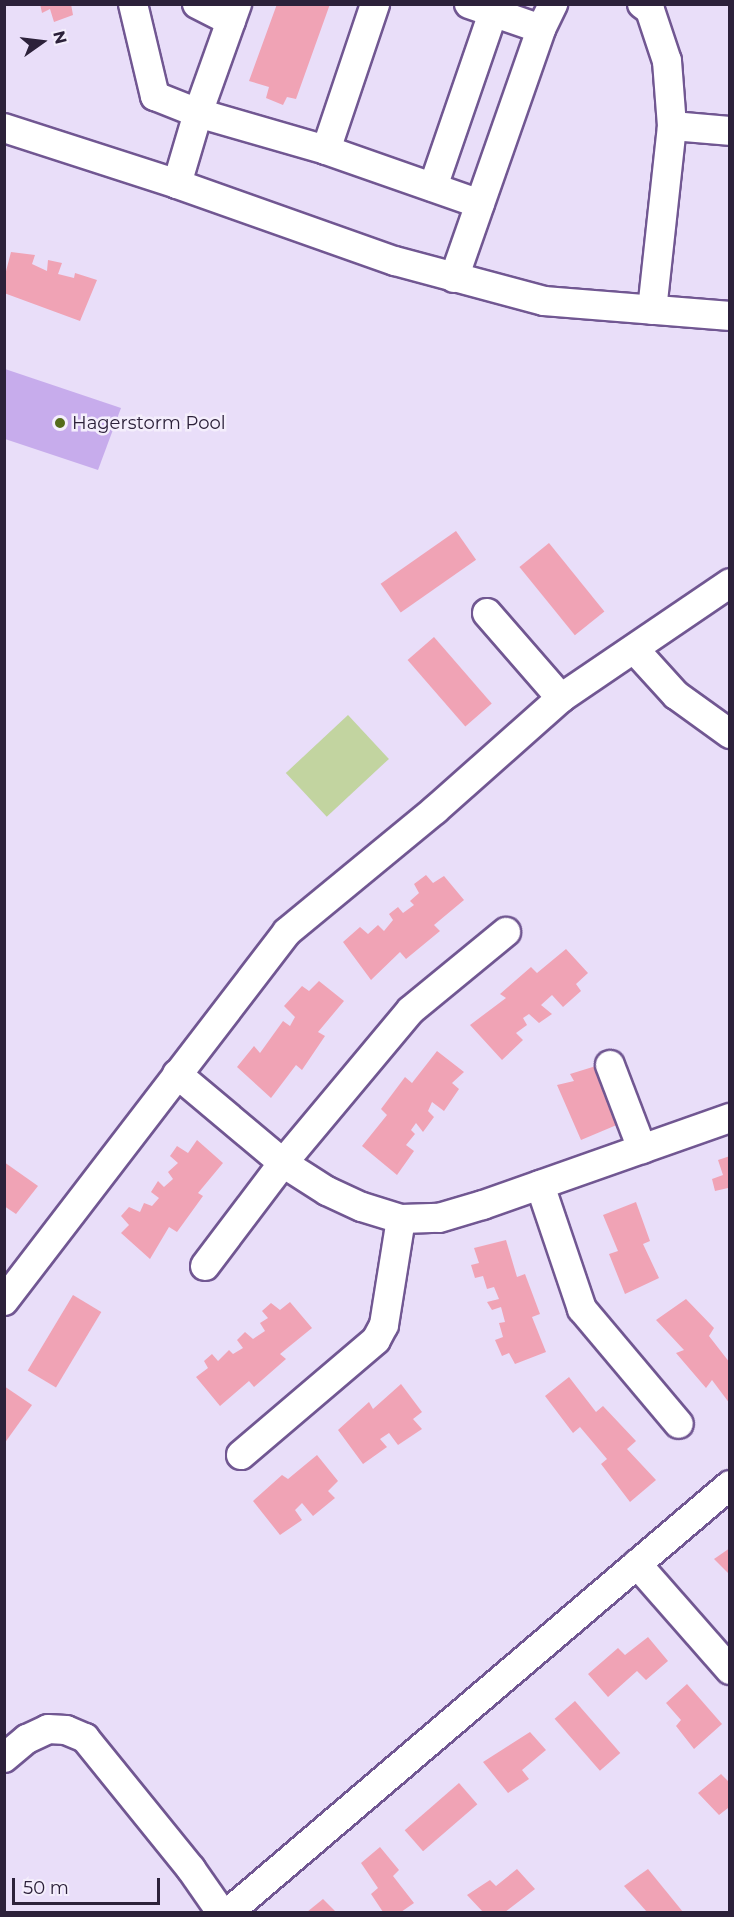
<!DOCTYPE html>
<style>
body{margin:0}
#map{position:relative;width:734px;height:1917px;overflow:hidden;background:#e9def9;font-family:Montserrat,sans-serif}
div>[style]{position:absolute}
.green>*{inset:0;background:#c2d4a0;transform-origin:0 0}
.water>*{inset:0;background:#c7acec}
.building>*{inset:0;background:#f0a3b5;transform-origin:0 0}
.roads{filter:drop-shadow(2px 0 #715792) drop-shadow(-2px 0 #715792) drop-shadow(0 2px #715792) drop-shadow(0 -2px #715792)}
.minor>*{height:28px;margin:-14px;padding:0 14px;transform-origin:14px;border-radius:14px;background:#fff}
.dots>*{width:16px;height:16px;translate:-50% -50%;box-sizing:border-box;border:3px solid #f4eefc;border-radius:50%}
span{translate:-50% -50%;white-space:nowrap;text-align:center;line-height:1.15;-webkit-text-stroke:5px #f4eefc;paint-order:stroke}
.poi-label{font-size:18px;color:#2c213a}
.left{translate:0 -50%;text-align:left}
.frame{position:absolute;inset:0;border:6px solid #2c213a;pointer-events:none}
.north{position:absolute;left:12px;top:12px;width:60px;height:60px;-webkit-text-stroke:4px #f4eefc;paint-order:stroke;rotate:76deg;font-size:16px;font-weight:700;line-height:24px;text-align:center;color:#2c213a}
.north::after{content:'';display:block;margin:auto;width:21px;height:27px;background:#2c213a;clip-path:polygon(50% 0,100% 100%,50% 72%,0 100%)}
.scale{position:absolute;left:12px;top:1878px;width:148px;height:27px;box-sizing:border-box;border:3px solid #2c213a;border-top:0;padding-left:8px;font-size:18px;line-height:21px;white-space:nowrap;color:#2c213a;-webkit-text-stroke:4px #f4eefc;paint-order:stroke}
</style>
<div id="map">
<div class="green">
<div style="left:348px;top:715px;width:60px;height:85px;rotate:47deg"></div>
</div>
<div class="water">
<div style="clip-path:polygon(5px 369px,121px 408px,98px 470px,5px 439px)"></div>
</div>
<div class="building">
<div style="clip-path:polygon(40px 4px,71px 4px,73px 15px,54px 22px,50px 9px,42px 13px)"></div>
<div style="clip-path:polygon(277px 4px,330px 4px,296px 99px,287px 97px,283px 105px,266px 98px,269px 87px,249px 81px)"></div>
<div style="clip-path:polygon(11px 252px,35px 255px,32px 264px,47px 271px,48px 260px,62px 263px,58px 274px,74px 278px,75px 273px,97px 280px,80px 321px,4px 293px,4px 279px)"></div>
<div style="left:456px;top:531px;width:35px;height:92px;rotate:55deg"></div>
<div style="left:549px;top:543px;width:88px;height:38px;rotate:51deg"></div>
<div style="left:434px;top:637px;width:88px;height:35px;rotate:49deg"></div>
<div style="clip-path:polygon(426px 875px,433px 883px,444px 876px,464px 900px,434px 925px,440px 931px,406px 959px,400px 952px,371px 980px,343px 942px,360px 927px,368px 934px,378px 925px,384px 931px,393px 920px,389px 914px,398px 907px,403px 913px,414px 905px,410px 901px,419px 893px,414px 884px)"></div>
<div style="clip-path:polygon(566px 949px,588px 973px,576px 984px,581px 991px,563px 1007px,552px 995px,541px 1005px,552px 1014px,539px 1023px,529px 1014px,523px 1018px,527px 1025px,516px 1033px,523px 1040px,502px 1060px,470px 1025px,506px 998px,500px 994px,531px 967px,537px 973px)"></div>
<div style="clip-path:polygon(319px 981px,344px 1001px,318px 1032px,325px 1036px,302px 1070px,296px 1065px,271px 1098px,237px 1067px,254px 1046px,260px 1053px,283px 1021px,290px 1026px,295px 1017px,284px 1006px,302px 986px,309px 991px)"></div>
<div style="clip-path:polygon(437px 1051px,464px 1072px,452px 1083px,459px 1089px,444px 1111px,432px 1102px,428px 1111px,434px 1117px,423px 1132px,416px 1123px,411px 1130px,415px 1134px,406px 1145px,414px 1151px,397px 1175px,362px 1146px,387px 1115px,381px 1109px,405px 1077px,412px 1083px)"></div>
<div style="clip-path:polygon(596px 1066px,619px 1124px,581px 1140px,557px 1085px,574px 1081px,570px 1074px)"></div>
<div style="clip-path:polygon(197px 1140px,223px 1163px,198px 1193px,203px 1196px,177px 1232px,169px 1227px,150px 1259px,121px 1233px,129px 1225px,121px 1216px,129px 1207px,140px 1212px,144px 1203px,152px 1206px,159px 1198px,151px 1192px,158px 1181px,164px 1187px,173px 1179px,168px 1172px,178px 1163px,170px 1156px,177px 1146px,188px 1153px)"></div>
<div style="clip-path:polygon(730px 1156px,730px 1193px,728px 1188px,715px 1191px,712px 1179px,723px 1175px,718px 1160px)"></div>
<div style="clip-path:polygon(4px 1162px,38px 1186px,16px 1214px,4px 1206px)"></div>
<div style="clip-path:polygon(636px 1202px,650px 1241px,643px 1244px,659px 1278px,625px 1294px,609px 1254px,618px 1251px,603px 1215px)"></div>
<div style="clip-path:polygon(506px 1240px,517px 1277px,525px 1274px,540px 1314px,532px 1317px,546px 1352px,515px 1364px,509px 1353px,502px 1356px,495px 1340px,503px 1337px,499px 1323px,505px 1322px,501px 1307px,492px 1310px,487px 1302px,499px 1299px,494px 1287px,487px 1289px,483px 1276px,475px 1278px,471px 1265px,479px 1263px,474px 1248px)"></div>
<div style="left:73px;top:1295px;width:33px;height:88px;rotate:31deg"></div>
<div style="clip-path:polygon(686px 1299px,714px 1328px,709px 1336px,730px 1363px,730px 1404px,712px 1380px,706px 1388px,676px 1353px,684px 1350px,656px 1320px)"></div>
<div style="clip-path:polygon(290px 1302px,312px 1328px,280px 1354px,286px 1359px,254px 1387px,249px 1381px,220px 1406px,196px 1377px,208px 1368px,204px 1361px,212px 1354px,218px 1361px,229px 1350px,233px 1354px,243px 1348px,237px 1340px,245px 1332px,253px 1339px,265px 1331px,260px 1323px,268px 1318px,262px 1311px,271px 1303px,280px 1310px)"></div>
<div style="clip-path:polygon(569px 1377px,596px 1412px,603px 1406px,636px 1441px,627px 1449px,656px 1480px,630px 1502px,601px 1464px,607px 1459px,580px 1427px,573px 1433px,545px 1396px)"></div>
<div style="clip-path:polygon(401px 1384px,422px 1412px,413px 1419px,422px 1429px,398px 1445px,389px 1433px,380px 1439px,387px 1447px,363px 1464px,338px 1430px,369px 1402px,373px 1409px)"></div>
<div style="clip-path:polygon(4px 1386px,32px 1405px,4px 1444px)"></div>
<div style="clip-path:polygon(317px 1455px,338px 1481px,328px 1491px,335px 1498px,313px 1516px,302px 1503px,295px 1510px,302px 1520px,280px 1535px,253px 1501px,282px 1475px,288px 1479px)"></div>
<div style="clip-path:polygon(730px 1548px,730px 1575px,714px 1559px)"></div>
<div style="clip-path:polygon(648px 1637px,668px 1661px,646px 1680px,637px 1671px,608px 1697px,588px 1674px,618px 1648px,625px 1655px)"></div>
<div style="clip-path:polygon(687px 1684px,722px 1724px,694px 1749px,676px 1726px,681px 1720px,666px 1703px)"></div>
<div style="left:575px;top:1701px;width:69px;height:27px;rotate:49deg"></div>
<div style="clip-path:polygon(530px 1732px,546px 1750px,522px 1770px,529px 1779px,508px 1793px,483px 1762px)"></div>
<div style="clip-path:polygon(721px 1774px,730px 1783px,730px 1810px,728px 1808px,719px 1815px,698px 1793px)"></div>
<div style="left:459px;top:1783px;width:28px;height:72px;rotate:49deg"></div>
<div style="clip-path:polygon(380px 1847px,399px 1870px,393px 1876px,414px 1903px,401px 1912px,383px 1912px,371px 1894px,378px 1888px,361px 1863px)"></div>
<div style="clip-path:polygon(517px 1869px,535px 1889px,505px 1912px,483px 1912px,467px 1895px,490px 1880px,496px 1886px)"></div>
<div style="clip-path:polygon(648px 1869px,683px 1912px,647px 1912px,624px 1886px)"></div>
<div style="clip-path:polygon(323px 1899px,336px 1912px,307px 1912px)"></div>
</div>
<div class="roads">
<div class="minor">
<div style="left:133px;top:4px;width:95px;rotate:76.6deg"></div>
<div style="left:155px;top:96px;width:46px;rotate:21.6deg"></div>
<div style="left:198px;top:113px;width:133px;rotate:16.1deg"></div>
<div style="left:326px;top:150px;width:163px;rotate:19.3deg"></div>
<div style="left:197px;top:4px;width:38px;rotate:27deg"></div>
<div style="left:469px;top:4px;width:76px;rotate:19.1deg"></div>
<div style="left:642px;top:4px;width:10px;rotate:37deg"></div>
<div style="left:650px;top:10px;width:54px;rotate:71.6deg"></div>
<div style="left:667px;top:61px;width:65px;rotate:85.6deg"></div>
<div style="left:672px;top:126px;width:185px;rotate:96.2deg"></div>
<div style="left:672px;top:126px;width:58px;rotate:4.9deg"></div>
<div style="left:4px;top:128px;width:182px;rotate:17.9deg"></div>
<div style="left:177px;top:184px;width:231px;rotate:19.5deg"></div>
<div style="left:395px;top:261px;width:154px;rotate:15deg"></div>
<div style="left:544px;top:301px;width:187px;rotate:4.6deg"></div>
<div style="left:326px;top:150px;width:154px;rotate:-71.4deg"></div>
<div style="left:177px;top:184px;width:74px;rotate:-73.5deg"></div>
<div style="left:198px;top:113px;width:116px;rotate:-70.3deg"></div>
<div style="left:433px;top:187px;width:184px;rotate:-71deg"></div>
<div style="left:454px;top:278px;width:264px;rotate:-70.7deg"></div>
<div style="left:541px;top:29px;width:28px;rotate:-64deg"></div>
<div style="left:487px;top:613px;width:113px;rotate:49deg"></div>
<div style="left:635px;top:650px;width:61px;rotate:47.7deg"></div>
<div style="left:676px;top:695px;width:67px;rotate:35.8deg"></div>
<div style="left:610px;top:1065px;width:90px;rotate:69.1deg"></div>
<div style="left:177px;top:1074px;width:138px;rotate:40deg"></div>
<div style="left:283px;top:1163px;width:52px;rotate:32.5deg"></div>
<div style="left:327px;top:1191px;width:38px;rotate:25deg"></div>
<div style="left:362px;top:1207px;width:41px;rotate:17.1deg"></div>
<div style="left:401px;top:1219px;width:38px;rotate:-2deg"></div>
<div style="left:439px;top:1218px;width:46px;rotate:-16.5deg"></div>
<div style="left:483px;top:1205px;width:262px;rotate:-19.4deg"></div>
<div style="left:540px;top:1185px;width:131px;rotate:71.3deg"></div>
<div style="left:582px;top:1309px;width:150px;rotate:49.9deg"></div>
<div style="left:205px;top:1266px;width:129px;rotate:-52.9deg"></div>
<div style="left:283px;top:1163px;width:199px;rotate:-50.1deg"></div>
<div style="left:411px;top:1010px;width:123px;rotate:-39.4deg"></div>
<div style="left:4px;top:1301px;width:465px;rotate:-52.5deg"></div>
<div style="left:287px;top:932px;width:192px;rotate:-39.5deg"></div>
<div style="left:435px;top:810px;width:169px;rotate:-41.6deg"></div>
<div style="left:561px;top:698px;width:204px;rotate:-34.2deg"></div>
<div style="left:241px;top:1455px;width:177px;rotate:-40.4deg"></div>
<div style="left:376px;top:1340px;width:17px;rotate:-62deg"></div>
<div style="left:384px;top:1325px;width:107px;rotate:-80.9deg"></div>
<div style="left:637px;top:1564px;width:141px;rotate:48.7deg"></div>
<div style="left:4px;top:1758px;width:30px;rotate:-40deg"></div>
<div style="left:27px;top:1739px;width:23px;rotate:-25deg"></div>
<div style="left:48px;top:1729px;width:18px;rotate:3deg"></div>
<div style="left:66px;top:1730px;width:21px;rotate:23deg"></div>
<div style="left:85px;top:1738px;width:169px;rotate:51deg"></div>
<div style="left:191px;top:1869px;width:52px;rotate:55.1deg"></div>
<div style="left:229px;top:1912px;width:658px;rotate:-40.44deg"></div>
</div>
</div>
<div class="dots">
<div style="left:60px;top:423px;background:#556b1b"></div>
</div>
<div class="poi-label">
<span class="left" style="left:72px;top:423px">Hagerstorm Pool</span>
</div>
<div class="frame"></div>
<div class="north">N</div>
<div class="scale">50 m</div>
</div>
